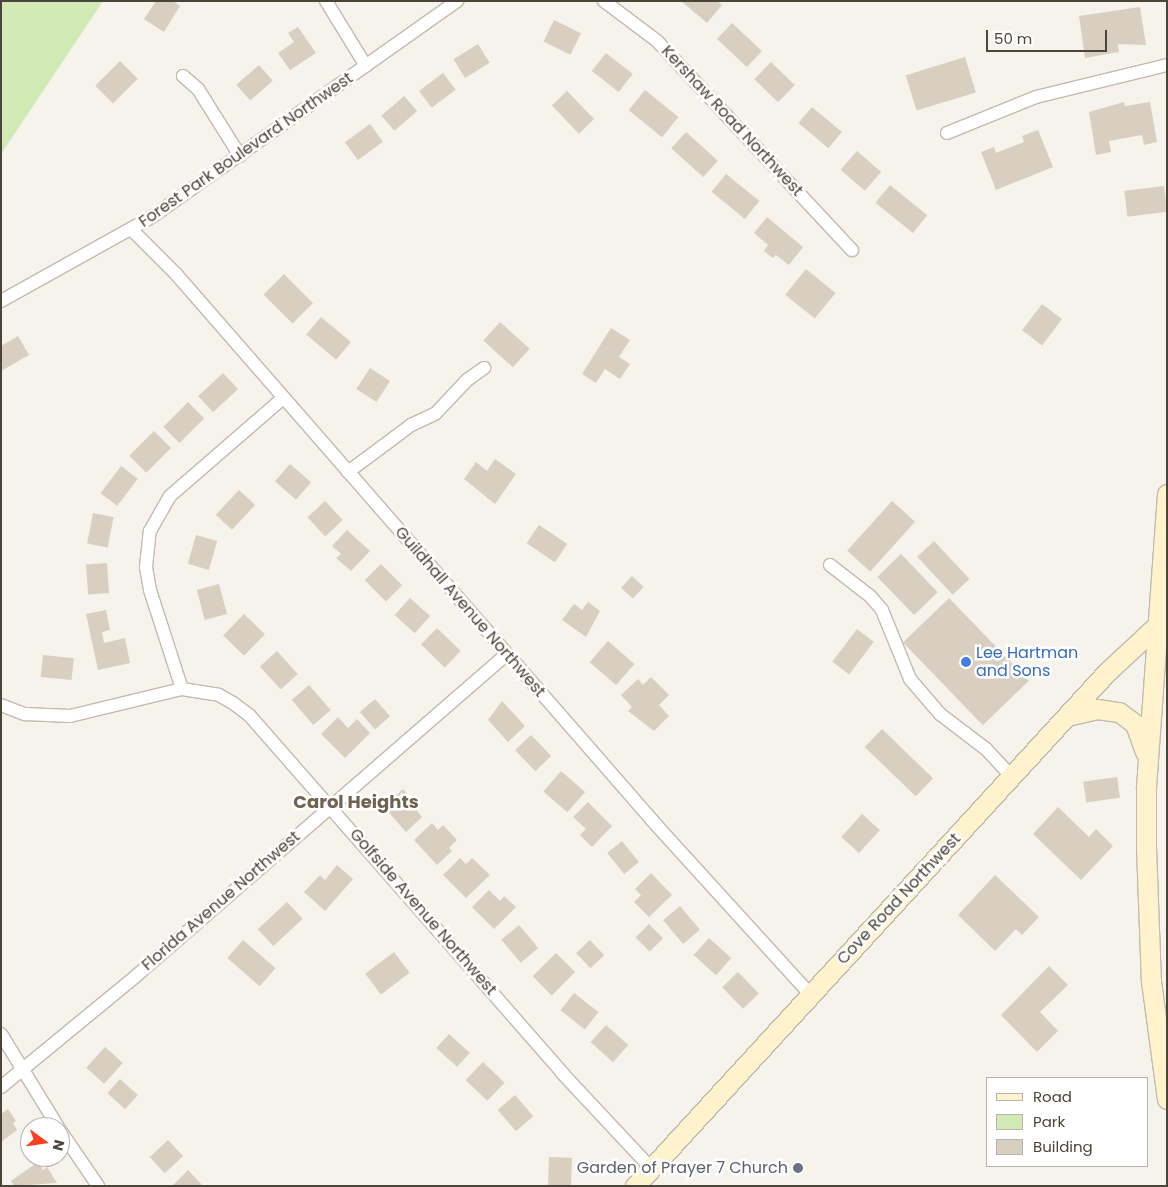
<!DOCTYPE html>
<style>
body{margin:0}
#map{position:relative;width:1168px;height:1187px;overflow:hidden;background:#f6f3ec;font-family:Poppins,sans-serif}
div>[style]{position:absolute}
.green>*{inset:0;background:#d2eab5}
.building>*{inset:0;background:#d8cfc1;transform-origin:0 0}
.roads{filter:drop-shadow(1px 0 #c2bbae) drop-shadow(-1px 0 #c2bbae) drop-shadow(0 1px #c2bbae) drop-shadow(0 -1px #c2bbae)}
.street>*{height:12px;margin:-6px;padding:0 6px;transform-origin:6px;border-radius:6px;background:#fff}
.secondary>*{height:19px;margin:-9.5px;padding:0 9.5px;transform-origin:9.5px;border-radius:9.5px;background:#fff3cd}
.dots>*{width:14px;height:14px;translate:-50% -50%;box-sizing:border-box;border:2px solid #fff;border-radius:50%}
span{translate:-50% -50%;white-space:nowrap;text-align:center;line-height:1.15;-webkit-text-stroke:5px #fff;paint-order:stroke}
.street-label{font-size:16px;color:#4b4439}
.shop-label{font-size:16px;color:#366cbe}
.left{translate:0 -50%;text-align:left}
.worship-label{font-size:16px;color:#5b616d}
.right{translate:-100% -50%;text-align:right}
.neighbourhood-label{font-size:18px;color:#6e6250;font-weight:700}
.frame{position:absolute;inset:0;border:2px solid #4b4439;pointer-events:none}
.legend{position:absolute;left:986px;top:1077px;width:162px;height:90px;box-sizing:border-box;background:#fff;border:1px solid #b7b4b0;margin:0;padding:6px 9px;list-style:none;font-size:15px;color:#4b4439}
.legend li{display:flex;align-items:center;gap:10px;height:25px}
.legend b{width:25px;border:1px solid #b7b4b0}
.north{position:absolute;left:20px;top:1117px;width:50px;height:50px;box-sizing:border-box;background:#fff;border:1px solid #b7b4b0;border-radius:50%;rotate:104deg;font-size:14px;font-weight:700;line-height:20px;text-align:center;color:#4b4439}
.north::after{content:'';display:block;margin:auto;width:18px;height:22px;background:#fc3f1d;clip-path:polygon(50% 0,100% 100%,50% 72%,0 100%)}
.scale{position:absolute;left:986px;top:30px;width:121px;height:22px;box-sizing:border-box;border:2px solid #4b4439;border-top:0;padding-left:6px;font-size:15px;line-height:18px;white-space:nowrap;color:#4b4439;-webkit-text-stroke:4px #fff;paint-order:stroke}
</style>
<div id="map">
<div class="green">
<div style="clip-path:polygon(1px 1px,103px 1px,1px 154px)"></div>
</div>
<div class="building">
<div style="clip-path:polygon(156px 1px,173px 1px,180px 6px,164px 32px,144px 19px)"></div>
<div style="clip-path:polygon(681px 1px,717px 1px,722px 5px,707px 23px)"></div>
<div style="clip-path:polygon(1140px 7px,1146px 45px,1118px 44px,1119px 52px,1085px 58px,1079px 16px)"></div>
<div style="left:554px;top:20px;width:30px;height:24px;rotate:26deg"></div>
<div style="left:732px;top:23px;width:41px;height:22px;rotate:43deg"></div>
<div style="clip-path:polygon(298px 27px,316px 53px,290px 70px,278px 53px,294px 42px,288px 33px)"></div>
<div style="left:478px;top:44px;width:22px;height:29px;rotate:58deg"></div>
<div style="left:606px;top:53px;width:34px;height:23px;rotate:38deg"></div>
<div style="left:965px;top:57px;width:37px;height:62px;rotate:73deg"></div>
<div style="left:120px;top:61px;width:25px;height:35px;rotate:45deg"></div>
<div style="left:771px;top:62px;width:33px;height:24px;rotate:44deg"></div>
<div style="left:259px;top:65px;width:21px;height:30px;rotate:49deg"></div>
<div style="left:443px;top:73px;width:21px;height:30px;rotate:53deg"></div>
<div style="left:645px;top:90px;width:43px;height:26px;rotate:39deg"></div>
<div style="left:567px;top:91px;width:39px;height:21px;rotate:46deg"></div>
<div style="left:404px;top:96px;width:20px;height:30px;rotate:49deg"></div>
<div style="clip-path:polygon(1124px 102px,1125px 106px,1150px 102px,1157px 142px,1144px 145px,1142px 135px,1109px 141px,1111px 152px,1096px 155px,1089px 112px)"></div>
<div style="left:812px;top:107px;width:39px;height:21px;rotate:40deg"></div>
<div style="left:370px;top:124px;width:22px;height:31px;rotate:54deg"></div>
<div style="clip-path:polygon(1038px 130px,1053px 167px,996px 190px,981px 152px,994px 147px,996px 153px,1024px 142px,1022px 136px)"></div>
<div style="left:686px;top:132px;width:43px;height:22px;rotate:42deg"></div>
<div style="left:857px;top:151px;width:32px;height:25px;rotate:41deg"></div>
<div style="left:726px;top:174px;width:43px;height:23px;rotate:39deg"></div>
<div style="left:890px;top:185px;width:48px;height:23px;rotate:39deg"></div>
<div style="left:1164px;top:186px;width:26px;height:40px;rotate:83deg"></div>
<div style="clip-path:polygon(767px 217px,803px 247px,789px 265px,776px 255px,773px 258px,764px 251px,768px 245px,754px 233px)"></div>
<div style="left:806px;top:269px;width:38px;height:33px;rotate:39deg"></div>
<div style="left:284px;top:274px;width:41px;height:29px;rotate:45deg"></div>
<div style="left:1042px;top:304px;width:25px;height:33px;rotate:37deg"></div>
<div style="left:321px;top:317px;width:39px;height:23px;rotate:40deg"></div>
<div style="left:500px;top:322px;width:40px;height:25px;rotate:42deg"></div>
<div style="clip-path:polygon(611px 328px,630px 340px,619px 357px,630px 364px,620px 379px,605px 369px,596px 383px,582px 374px)"></div>
<div style="clip-path:polygon(18px 336px,29px 355px,1px 371px,1px 346px)"></div>
<div style="left:370px;top:368px;width:24px;height:25px;rotate:33deg"></div>
<div style="left:223px;top:373px;width:22px;height:34px;rotate:47deg"></div>
<div style="left:188px;top:402px;width:23px;height:35px;rotate:45deg"></div>
<div style="left:154px;top:431px;width:24px;height:35px;rotate:45deg"></div>
<div style="clip-path:polygon(495px 459px,516px 474px,495px 504px,464px 479px,476px 462px,487px 471px)"></div>
<div style="left:290px;top:464px;width:28px;height:23px;rotate:41deg"></div>
<div style="left:121px;top:466px;width:21px;height:34px;rotate:37deg"></div>
<div style="left:239px;top:490px;width:22px;height:34px;rotate:43deg"></div>
<div style="left:325px;top:501px;width:26px;height:24px;rotate:47deg"></div>
<div style="left:892px;top:501px;width:31px;height:67px;rotate:42deg"></div>
<div style="left:93px;top:513px;width:21px;height:31px;rotate:11deg"></div>
<div style="left:539px;top:525px;width:34px;height:22px;rotate:34deg"></div>
<div style="clip-path:polygon(347px 530px,370px 551px,351px 571px,336px 558px,341px 554px,332px 546px)"></div>
<div style="left:196px;top:535px;width:22px;height:30px;rotate:16deg"></div>
<div style="left:934px;top:541px;width:52px;height:23px;rotate:47deg"></div>
<div style="left:901px;top:554px;width:53px;height:33px;rotate:46deg"></div>
<div style="left:107px;top:563px;width:30px;height:21px;rotate:86deg"></div>
<div style="left:381px;top:564px;width:30px;height:23px;rotate:45deg"></div>
<div style="left:632px;top:576px;width:16px;height:16px;rotate:43deg"></div>
<div style="left:219px;top:584px;width:31px;height:23px;rotate:75deg"></div>
<div style="left:410px;top:598px;width:27px;height:23px;rotate:42deg"></div>
<div style="left:949px;top:598px;width:115px;height:64px;rotate:46deg"></div>
<div style="clip-path:polygon(588px 602px,600px 611px,586px 637px,562px 620px,574px 604px,582px 610px)"></div>
<div style="clip-path:polygon(106px 610px,110px 630px,102px 632px,104px 643px,125px 638px,130px 663px,98px 670px,86px 614px)"></div>
<div style="left:244px;top:614px;width:29px;height:30px;rotate:44deg"></div>
<div style="left:437px;top:628px;width:33px;height:23px;rotate:44deg"></div>
<div style="left:857px;top:629px;width:21px;height:41px;rotate:37deg"></div>
<div style="left:608px;top:641px;width:35px;height:28px;rotate:41deg"></div>
<div style="left:277px;top:651px;width:31px;height:23px;rotate:48deg"></div>
<div style="left:43px;top:655px;width:31px;height:22px;rotate:6deg"></div>
<div style="clip-path:polygon(651px 677px,669px 695px,659px 705px,669px 716px,654px 731px,628px 711px,632px 707px,621px 695px,638px 679px,643px 685px)"></div>
<div style="left:309px;top:685px;width:33px;height:23px;rotate:49deg"></div>
<div style="left:375px;top:699px;width:23px;height:20px;rotate:49deg"></div>
<div style="clip-path:polygon(502px 701px,525px 726px,508px 742px,488px 720px)"></div>
<div style="clip-path:polygon(338px 717px,348px 728px,357px 719px,370px 733px,345px 758px,321px 734px)"></div>
<div style="left:882px;top:729px;width:71px;height:25px;rotate:44deg"></div>
<div style="left:531px;top:735px;width:29px;height:22px;rotate:46deg"></div>
<div style="left:561px;top:771px;width:32px;height:27px;rotate:41deg"></div>
<div style="left:1117px;top:777px;width:21px;height:34px;rotate:82deg"></div>
<div style="clip-path:polygon(403px 789px,418px 806px,415px 808px,422px 817px,406px 832px,384px 807px)"></div>
<div style="clip-path:polygon(588px 802px,612px 826px,592px 847px,580px 835px,586px 829px,573px 817px)"></div>
<div style="clip-path:polygon(1058px 807px,1089px 837px,1096px 829px,1113px 846px,1081px 880px,1033px 834px)"></div>
<div style="left:862px;top:814px;width:24px;height:31px;rotate:42deg"></div>
<div style="clip-path:polygon(432px 823px,438px 830px,443px 825px,457px 840px,449px 848px,452px 851px,437px 865px,414px 840px)"></div>
<div style="left:622px;top:841px;width:27px;height:19px;rotate:51deg"></div>
<div style="clip-path:polygon(460px 858px,466px 864px,472px 858px,490px 875px,466px 898px,443px 875px)"></div>
<div style="clip-path:polygon(337px 865px,353px 879px,325px 911px,304px 892px,320px 875px,325px 880px)"></div>
<div style="clip-path:polygon(651px 873px,672px 895px,649px 917px,634px 902px,641px 895px,635px 889px)"></div>
<div style="clip-path:polygon(995px 875px,1039px 917px,1022px 935px,1016px 929px,995px 951px,958px 915px)"></div>
<div style="clip-path:polygon(489px 890px,500px 901px,504px 896px,516px 907px,494px 929px,472px 907px)"></div>
<div style="left:287px;top:902px;width:23px;height:40px;rotate:47deg"></div>
<div style="left:680px;top:906px;width:31px;height:22px;rotate:50deg"></div>
<div style="left:649px;top:924px;width:20px;height:19px;rotate:45deg"></div>
<div style="left:519px;top:925px;width:30px;height:23px;rotate:50deg"></div>
<div style="left:709px;top:938px;width:30px;height:23px;rotate:42deg"></div>
<div style="left:243px;top:940px;width:43px;height:24px;rotate:41deg"></div>
<div style="left:590px;top:940px;width:21px;height:19px;rotate:47deg"></div>
<div style="left:394px;top:952px;width:26px;height:36px;rotate:53deg"></div>
<div style="left:556px;top:953px;width:27px;height:33px;rotate:45deg"></div>
<div style="clip-path:polygon(1049px 966px,1068px 985px,1040px 1012px,1058px 1031px,1037px 1052px,1001px 1015px)"></div>
<div style="left:738px;top:972px;width:30px;height:22px;rotate:46deg"></div>
<div style="left:574px;top:993px;width:31px;height:22px;rotate:38deg"></div>
<div style="left:606px;top:1025px;width:30px;height:23px;rotate:42deg"></div>
<div style="left:449px;top:1034px;width:28px;height:19px;rotate:42deg"></div>
<div style="left:105px;top:1047px;width:24px;height:28px;rotate:42deg"></div>
<div style="left:483px;top:1062px;width:30px;height:25px;rotate:44deg"></div>
<div style="left:120px;top:1079px;width:24px;height:19px;rotate:42deg"></div>
<div style="left:515px;top:1095px;width:28px;height:23px;rotate:49deg"></div>
<div style="clip-path:polygon(8px 1109px,16px 1121px,13px 1123px,17px 1130px,1px 1142px,1px 1114px)"></div>
<div style="left:168px;top:1140px;width:22px;height:25px;rotate:47deg"></div>
<div style="left:549px;top:1157px;width:23px;height:29px;rotate:2deg"></div>
<div style="clip-path:polygon(38px 1162px,43px 1170px,47px 1167px,57px 1183px,14px 1186px,11px 1181px)"></div>
<div style="clip-path:polygon(188px 1170px,203px 1186px,172px 1186px)"></div>
</div>
<div class="roads">
<div class="street">
<div style="left:326px;top:1px;width:76px;rotate:58.4deg"></div>
<div style="left:604px;top:1px;width:66px;rotate:37deg"></div>
<div style="left:657px;top:41px;width:286px;rotate:47deg"></div>
<div style="left:183px;top:76px;width:20px;rotate:41deg"></div>
<div style="left:198px;top:89px;width:79px;rotate:57.9deg"></div>
<div style="left:947px;top:133px;width:96px;rotate:-22deg"></div>
<div style="left:1036px;top:97px;width:135px;rotate:-13.7deg"></div>
<div style="left:131px;top:229px;width:64px;rotate:45deg"></div>
<div style="left:176px;top:274px;width:734px;rotate:48.92deg"></div>
<div style="left:658px;top:827px;width:226px;rotate:47.7deg"></div>
<div style="left:1px;top:301px;width:173px;rotate:-29.1deg"></div>
<div style="left:152px;top:217px;width:374px;rotate:-35.3deg"></div>
<div style="left:348px;top:472px;width:79px;rotate:-36.7deg"></div>
<div style="left:411px;top:425px;width:26px;rotate:-25deg"></div>
<div style="left:435px;top:414px;width:47px;rotate:-46.7deg"></div>
<div style="left:467px;top:380px;width:21px;rotate:-35deg"></div>
<div style="left:830px;top:565px;width:51px;rotate:37.8deg"></div>
<div style="left:870px;top:596px;width:18px;rotate:49deg"></div>
<div style="left:882px;top:610px;width:74px;rotate:67.9deg"></div>
<div style="left:910px;top:679px;width:46px;rotate:49.4deg"></div>
<div style="left:940px;top:714px;width:58px;rotate:37.3deg"></div>
<div style="left:986px;top:749px;width:38px;rotate:47deg"></div>
<div style="left:182px;top:689px;width:104px;rotate:-107.9deg"></div>
<div style="left:150px;top:590px;width:23px;rotate:-100deg"></div>
<div style="left:146px;top:567px;width:36px;rotate:-84deg"></div>
<div style="left:150px;top:531px;width:40px;rotate:-60.3deg"></div>
<div style="left:170px;top:496px;width:150px;rotate:-40.9deg"></div>
<div style="left:1px;top:705px;width:26px;rotate:21deg"></div>
<div style="left:25px;top:714px;width:45px;rotate:2.5deg"></div>
<div style="left:70px;top:716px;width:115px;rotate:-13.6deg"></div>
<div style="left:182px;top:689px;width:37px;rotate:9deg"></div>
<div style="left:219px;top:695px;width:16px;rotate:30deg"></div>
<div style="left:233px;top:703px;width:21px;rotate:37deg"></div>
<div style="left:250px;top:716px;width:476px;rotate:48.8deg"></div>
<div style="left:563px;top:1074px;width:127px;rotate:46.9deg"></div>
<div style="left:1px;top:1034px;width:109px;rotate:58.5deg"></div>
<div style="left:1px;top:1087px;width:166px;rotate:-39.4deg"></div>
<div style="left:129px;top:982px;width:500px;rotate:-40.95deg"></div>
<div style="left:60px;top:1130px;width:68px;rotate:55.8deg"></div>
</div>
<div class="secondary">
<div style="left:1167px;top:494px;width:296px;rotate:94.1deg"></div>
<div style="left:1146px;top:789px;width:58px;rotate:90deg"></div>
<div style="left:1146px;top:847px;width:134px;rotate:87.9deg"></div>
<div style="left:1151px;top:981px;width:119px;rotate:82.3deg"></div>
<div style="left:1067px;top:716px;width:31px;rotate:-13deg"></div>
<div style="left:1097px;top:709px;width:22px;rotate:8deg"></div>
<div style="left:1119px;top:712px;width:20px;rotate:37deg"></div>
<div style="left:1135px;top:724px;width:30px;rotate:70deg"></div>
<div style="left:635px;top:1186px;width:698px;rotate:-47.44deg"></div>
<div style="left:1107px;top:672px;width:82px;rotate:-43deg"></div>
</div>
</div>
<div class="dots">
<div style="left:966px;top:662px;background:#3f7fe0"></div>
<div style="left:798px;top:1168px;background:#6b7280"></div>
</div>
<div class="street-label">
<span style="left:732px;top:121px;rotate:47deg">Kershaw Road Northwest</span>
<span style="left:246px;top:150px;rotate:-35deg">Forest Park Boulevard Northwest</span>
<span style="left:470px;top:612px;rotate:49deg">Guildhall Avenue Northwest</span>
<span style="left:899px;top:899px;rotate:-47deg">Cove Road Northwest</span>
<span style="left:221px;top:901px;rotate:-41deg">Florida Avenue Northwest</span>
<span style="left:423px;top:912px;rotate:49deg">Golfside Avenue Northwest</span>
</div>
<div class="shop-label">
<span class="left" style="left:976px;top:662px">Lee Hartman<br>and Sons</span>
</div>
<div class="worship-label">
<span class="right" style="left:788px;top:1168px">Garden of Prayer 7 Church</span>
</div>
<div class="neighbourhood-label">
<span style="left:356px;top:802px">Carol Heights</span>
</div>
<div class="frame"></div>
<ul class="legend">
<li><b style="height:6px;background:#fff3cd"></b>Road</li>
<li><b style="height:14px;background:#d2eab5"></b>Park</li>
<li><b style="height:14px;background:#d8cfc1"></b>Building</li>
</ul>
<div class="north">N</div>
<div class="scale">50 m</div>
</div>
